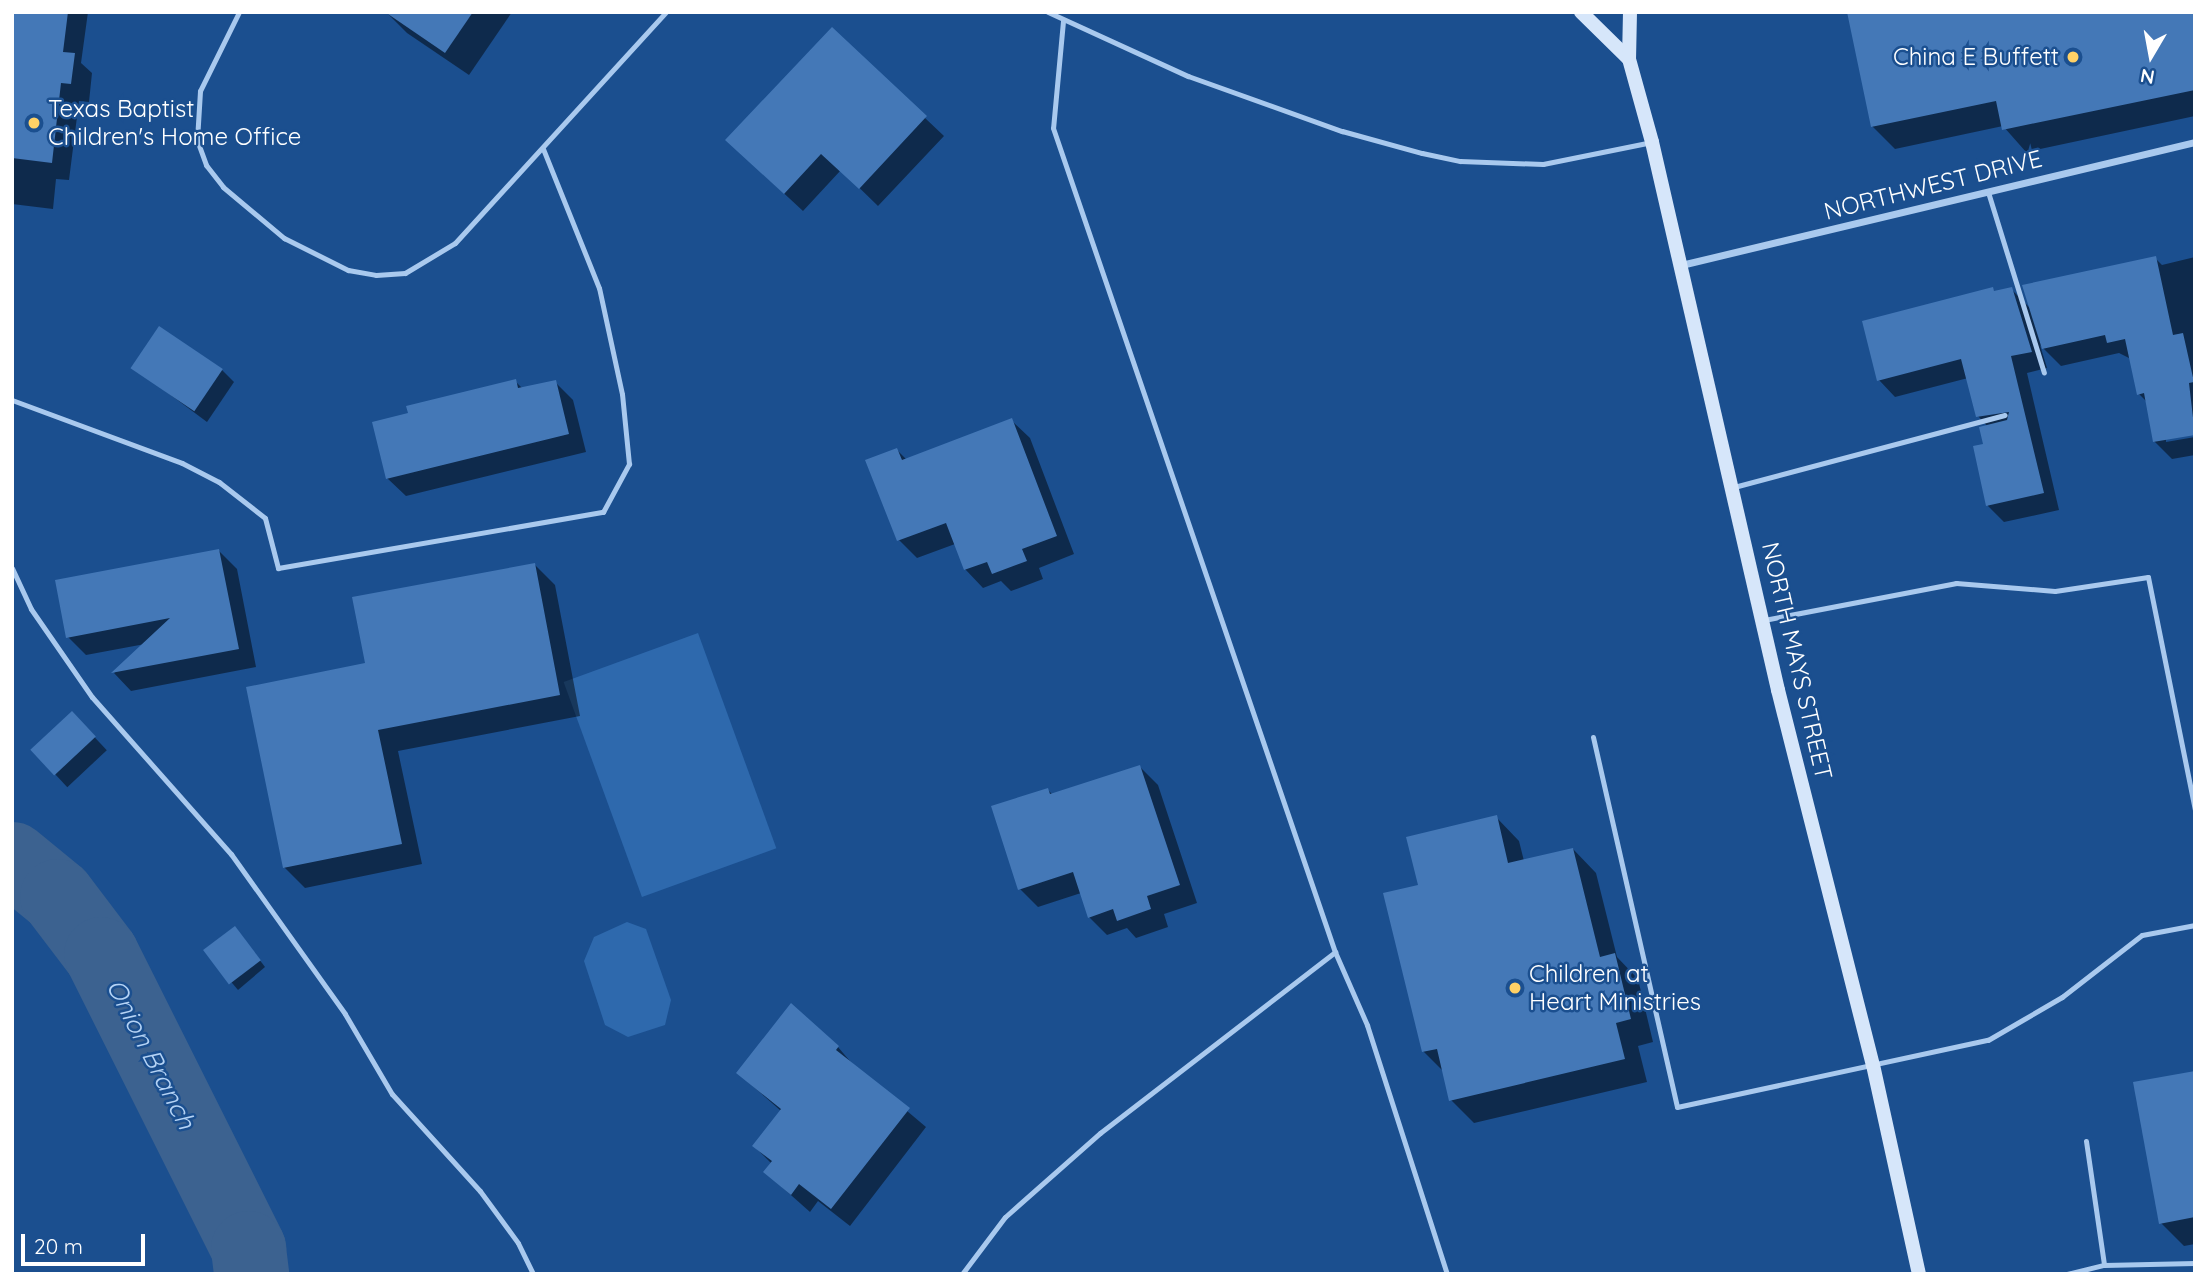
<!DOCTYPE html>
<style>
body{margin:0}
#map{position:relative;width:2207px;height:1286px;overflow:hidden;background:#1b4f8f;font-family:Quicksand,sans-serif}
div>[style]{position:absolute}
.green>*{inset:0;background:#2e69ad;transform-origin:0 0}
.shadow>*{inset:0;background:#0007;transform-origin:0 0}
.river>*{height:75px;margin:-37.5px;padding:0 37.5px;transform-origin:37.5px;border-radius:37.5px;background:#3c6290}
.building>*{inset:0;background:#4478b7;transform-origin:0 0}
.service>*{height:5px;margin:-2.5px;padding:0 2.5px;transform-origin:2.5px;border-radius:2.5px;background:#a9c9ee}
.minor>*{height:7px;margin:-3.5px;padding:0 3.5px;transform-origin:3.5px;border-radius:3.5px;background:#a9c9ee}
.secondary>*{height:14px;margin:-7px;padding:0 7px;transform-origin:7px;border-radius:7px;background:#d6e6fa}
.dots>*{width:19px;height:19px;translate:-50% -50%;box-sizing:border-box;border:4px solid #1b4f8f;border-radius:50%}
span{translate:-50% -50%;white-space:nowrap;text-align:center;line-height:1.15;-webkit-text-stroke:5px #1b4f8f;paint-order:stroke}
.poi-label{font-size:24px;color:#fff}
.right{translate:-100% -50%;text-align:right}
.left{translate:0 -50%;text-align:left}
.street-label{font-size:24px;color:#fff}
.water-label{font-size:26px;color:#b5d3f5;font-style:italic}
.frame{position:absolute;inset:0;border:14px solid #fff;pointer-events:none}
.north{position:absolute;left:2116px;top:21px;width:70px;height:70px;-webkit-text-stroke:5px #1b4f8f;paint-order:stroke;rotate:190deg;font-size:19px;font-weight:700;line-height:28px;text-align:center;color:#fff}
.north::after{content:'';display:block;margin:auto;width:24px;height:32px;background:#fff;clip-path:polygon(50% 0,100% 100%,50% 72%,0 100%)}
.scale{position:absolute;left:21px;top:1234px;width:124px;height:32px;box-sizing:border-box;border:4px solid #fff;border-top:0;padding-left:9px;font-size:21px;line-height:24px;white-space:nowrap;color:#fff;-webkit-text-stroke:5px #1b4f8f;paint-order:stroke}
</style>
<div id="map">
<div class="green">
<div style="left:698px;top:633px;width:229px;height:143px;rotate:70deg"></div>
<div style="clip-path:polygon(627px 922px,646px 929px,671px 1000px,665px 1025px,628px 1037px,605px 1025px,584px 961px,594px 937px)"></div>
</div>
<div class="shadow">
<div style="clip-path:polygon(12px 12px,88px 12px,81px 63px,92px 73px,89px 102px,79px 101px,69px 180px,56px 179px,53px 209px,12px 204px)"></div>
<div style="clip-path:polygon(386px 12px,512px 12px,469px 75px,407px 33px)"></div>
<div style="clip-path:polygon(2195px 12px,2195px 116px,2026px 152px,2003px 126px,1895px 149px,1872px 126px)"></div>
<div style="clip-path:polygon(832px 30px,944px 136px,878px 206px,841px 170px,803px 211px,746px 158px)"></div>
<div style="clip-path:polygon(2195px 257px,2195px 433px,2166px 438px,2166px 442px,2195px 437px,2195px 455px,2172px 459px,2154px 441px,2147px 402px,2139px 394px,2131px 359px,2119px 353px,2061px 366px,2040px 345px,2047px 368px,2027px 373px,2059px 510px,2004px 522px,1988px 506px,1988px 427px,1978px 416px,1968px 378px,1895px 397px,1879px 380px,1992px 289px,1996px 293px,2011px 289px,2032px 310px,2155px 258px,2162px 265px)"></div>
<div style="clip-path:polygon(133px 367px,222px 370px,234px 382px,207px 422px)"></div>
<div style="clip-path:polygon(515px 381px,523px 389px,555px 382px,573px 400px,586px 452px,406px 496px,387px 478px)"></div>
<div style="clip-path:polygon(1011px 420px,1030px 438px,1074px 554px,1039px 568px,1043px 579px,1011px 591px,1001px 581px,983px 588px,965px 569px,955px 544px,917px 558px,899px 540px,897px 450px,907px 460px)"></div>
<div style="clip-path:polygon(219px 551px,237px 569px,256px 667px,131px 691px,114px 673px,145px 644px,86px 655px,68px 637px)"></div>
<div style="clip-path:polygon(534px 564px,555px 585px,580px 716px,398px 751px,422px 864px,305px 888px,284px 867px,367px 664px)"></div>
<div style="left:72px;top:713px;width:51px;height:54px;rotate:47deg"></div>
<div style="clip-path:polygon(1140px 767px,1158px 785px,1197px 903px,1164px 914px,1168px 927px,1136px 938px,1127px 928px,1107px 935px,1089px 917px,1081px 893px,1038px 907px,1020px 889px,1048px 790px,1053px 795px)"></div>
<div style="clip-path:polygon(1496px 817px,1519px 841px,1524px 861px,1573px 849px,1596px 873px,1617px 957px,1638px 979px,1653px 1042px,1638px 1046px,1647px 1082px,1474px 1123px,1451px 1100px,1444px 1072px,1423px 1051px,1420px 886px)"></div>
<div style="clip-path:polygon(240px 934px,265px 967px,238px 990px,206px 952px)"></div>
<div style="clip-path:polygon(838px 1047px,855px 1067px,926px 1127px,850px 1226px,818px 1201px,810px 1212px,765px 1172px,772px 1164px,754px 1146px,781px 1111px,738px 1073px)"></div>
<div style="clip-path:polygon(2195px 1073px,2195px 1244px,2184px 1246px,2161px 1223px)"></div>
</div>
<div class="river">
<div style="left:12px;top:859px;width:58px;rotate:39.4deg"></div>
<div style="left:57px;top:896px;width:73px;rotate:52.8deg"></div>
<div style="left:101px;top:954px;width:329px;rotate:63.4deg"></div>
<div style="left:248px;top:1248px;width:26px;rotate:83deg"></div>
</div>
<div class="building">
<div style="clip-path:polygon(12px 12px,68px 12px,63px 52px,75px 53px,71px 84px,61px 83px,52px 163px,12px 158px)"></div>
<div style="clip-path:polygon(385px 12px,473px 12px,445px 53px)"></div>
<div style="clip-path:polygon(1847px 12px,2195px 12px,2195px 90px,2002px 130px,1996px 101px,1871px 127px)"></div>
<div style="clip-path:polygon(832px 27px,927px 116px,859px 189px,821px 154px,784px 194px,725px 140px)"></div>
<div style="clip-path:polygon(2156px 256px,2173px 335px,2183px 333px,2194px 382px,2189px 383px,2195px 435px,2153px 442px,2144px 393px,2137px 395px,2125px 339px,2107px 343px,2105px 335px,2042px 349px,2022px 285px)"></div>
<div style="clip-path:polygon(1993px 287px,1994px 291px,2012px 287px,2032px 352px,2011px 356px,2044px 493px,1986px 506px,1973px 446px,1983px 444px,1979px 427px,2007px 420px,2009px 412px,1976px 417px,1961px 359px,1877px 381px,1862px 321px)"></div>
<div style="left:159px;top:326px;width:77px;height:51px;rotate:34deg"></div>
<div style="clip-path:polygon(516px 379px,518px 388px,556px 380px,569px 434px,386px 479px,372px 422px,408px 413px,406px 406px)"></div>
<div style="clip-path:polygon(1012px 418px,1057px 536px,1022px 549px,1027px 561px,992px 574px,987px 562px,964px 570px,946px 523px,897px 541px,865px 460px,897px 448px,902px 460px)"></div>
<div style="clip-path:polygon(219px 549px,239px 649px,111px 673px,170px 618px,66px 638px,55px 580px)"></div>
<div style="clip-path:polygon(535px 563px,560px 695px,378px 730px,402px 844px,283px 868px,246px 687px,365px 663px,352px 597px)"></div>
<div style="left:72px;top:711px;width:35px;height:57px;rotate:47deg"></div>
<div style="clip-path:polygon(1140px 765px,1180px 885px,1147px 896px,1151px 909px,1117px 921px,1113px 909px,1088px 918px,1073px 872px,1018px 890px,991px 806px,1048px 788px,1050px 794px)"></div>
<div style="clip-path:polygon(1497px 815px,1508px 863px,1573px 848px,1600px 957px,1615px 953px,1631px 1019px,1616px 1023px,1625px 1059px,1449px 1101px,1437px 1049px,1422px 1052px,1383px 893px,1418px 885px,1406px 837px)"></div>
<div style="left:235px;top:926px;width:43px;height:40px;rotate:53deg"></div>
<div style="clip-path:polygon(791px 1003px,839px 1046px,836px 1050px,910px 1108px,831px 1209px,799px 1184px,791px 1195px,763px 1172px,772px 1161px,752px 1146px,781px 1109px,736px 1073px)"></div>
<div style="clip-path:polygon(2195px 1071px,2195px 1217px,2159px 1224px,2133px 1082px)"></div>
</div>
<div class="service">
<div style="left:239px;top:12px;width:88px;rotate:116.3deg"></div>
<div style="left:200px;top:91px;width:49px;rotate:93.5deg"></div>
<div style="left:197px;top:140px;width:27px;rotate:70deg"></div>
<div style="left:206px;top:165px;width:28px;rotate:52deg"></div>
<div style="left:223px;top:187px;width:80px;rotate:39.9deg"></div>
<div style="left:284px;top:238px;width:72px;rotate:26.6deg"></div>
<div style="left:348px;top:270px;width:28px;rotate:10deg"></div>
<div style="left:376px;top:275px;width:29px;rotate:-4deg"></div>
<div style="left:405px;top:273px;width:58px;rotate:-31deg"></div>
<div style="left:455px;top:243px;width:313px;rotate:-47.6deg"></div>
<div style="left:1048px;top:12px;width:154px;rotate:24.6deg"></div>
<div style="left:1188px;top:76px;width:164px;rotate:19.7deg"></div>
<div style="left:1342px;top:131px;width:83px;rotate:15.4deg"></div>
<div style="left:1422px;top:153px;width:39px;rotate:12deg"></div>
<div style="left:1460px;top:161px;width:83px;rotate:2.1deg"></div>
<div style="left:1543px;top:164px;width:111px;rotate:-11.4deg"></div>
<div style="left:1063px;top:21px;width:107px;rotate:95.3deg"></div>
<div style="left:1053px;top:128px;width:871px;rotate:71.11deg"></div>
<div style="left:1335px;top:952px;width:80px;rotate:66.3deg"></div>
<div style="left:1367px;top:1025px;width:262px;rotate:72.2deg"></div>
<div style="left:1988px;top:192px;width:189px;rotate:72.8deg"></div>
<div style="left:12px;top:400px;width:181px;rotate:20.3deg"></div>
<div style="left:182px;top:463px;width:42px;rotate:27.2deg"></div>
<div style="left:219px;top:482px;width:58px;rotate:38deg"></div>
<div style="left:265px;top:518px;width:52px;rotate:75.4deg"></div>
<div style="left:278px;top:568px;width:330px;rotate:-9.8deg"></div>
<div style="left:603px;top:512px;width:55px;rotate:-61.6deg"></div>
<div style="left:629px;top:464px;width:70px;rotate:-95.7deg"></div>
<div style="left:622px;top:394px;width:108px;rotate:-102.2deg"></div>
<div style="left:599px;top:288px;width:150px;rotate:-111.9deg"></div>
<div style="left:1734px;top:487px;width:280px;rotate:-14.9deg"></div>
<div style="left:12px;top:568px;width:45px;rotate:65.1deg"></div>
<div style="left:31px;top:609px;width:107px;rotate:55.3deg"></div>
<div style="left:92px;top:697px;width:210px;rotate:48.5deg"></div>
<div style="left:231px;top:854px;width:196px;rotate:54.5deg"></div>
<div style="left:345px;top:1014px;width:93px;rotate:59.6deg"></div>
<div style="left:392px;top:1094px;width:131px;rotate:47.8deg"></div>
<div style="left:480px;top:1191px;width:64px;rotate:53.8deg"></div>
<div style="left:518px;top:1243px;width:34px;rotate:64deg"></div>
<div style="left:1764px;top:620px;width:196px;rotate:-10.9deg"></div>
<div style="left:1956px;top:583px;width:99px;rotate:4.6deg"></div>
<div style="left:2055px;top:591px;width:94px;rotate:-8.6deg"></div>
<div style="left:2148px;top:577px;width:239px;rotate:78.6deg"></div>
<div style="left:1593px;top:737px;width:379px;rotate:77.2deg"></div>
<div style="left:1677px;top:1107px;width:318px;rotate:-12.2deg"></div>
<div style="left:1988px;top:1040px;width:86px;rotate:-30.2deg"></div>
<div style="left:2062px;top:997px;width:101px;rotate:-37.8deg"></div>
<div style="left:2142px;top:935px;width:54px;rotate:-10.7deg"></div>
<div style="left:2086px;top:1141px;width:125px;rotate:81.7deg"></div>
<div style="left:962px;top:1274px;width:71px;rotate:-53deg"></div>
<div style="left:1005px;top:1217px;width:127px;rotate:-41.5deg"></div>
<div style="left:1100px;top:1133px;width:297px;rotate:-37.6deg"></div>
<div style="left:2067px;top:1274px;width:38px;rotate:-14deg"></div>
<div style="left:2104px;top:1265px;width:91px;rotate:-1.3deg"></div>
</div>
<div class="minor">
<div style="left:1681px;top:265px;width:529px;rotate:-13.46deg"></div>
</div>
<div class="secondary">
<div style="left:1581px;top:12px;width:67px;rotate:44.4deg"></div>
<div style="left:1630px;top:12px;width:47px;rotate:91.2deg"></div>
<div style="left:1629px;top:59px;width:86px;rotate:74.5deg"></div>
<div style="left:1652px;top:142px;width:562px;rotate:77.05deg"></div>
<div style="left:1778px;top:690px;width:387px;rotate:75.8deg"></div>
<div style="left:1873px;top:1065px;width:214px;rotate:77.6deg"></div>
</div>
<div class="dots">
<div style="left:2073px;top:57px;background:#ffd166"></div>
<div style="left:34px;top:123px;background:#ffd166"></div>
<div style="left:1515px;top:988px;background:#ffd166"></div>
</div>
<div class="poi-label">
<span class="right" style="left:2059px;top:57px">China E Buffett</span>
<span class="left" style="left:48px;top:123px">Texas Baptist<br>Children's Home Office</span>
<span class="left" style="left:1529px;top:988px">Children at<br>Heart Ministries</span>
</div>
<div class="street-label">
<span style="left:1933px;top:185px;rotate:-14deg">NORTHWEST DRIVE</span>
<span style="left:1797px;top:661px;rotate:77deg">NORTH MAYS STREET</span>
</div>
<div class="water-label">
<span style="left:151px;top:1054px;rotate:63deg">Onion Branch</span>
</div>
<div class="frame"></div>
<div class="north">N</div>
<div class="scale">20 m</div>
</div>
